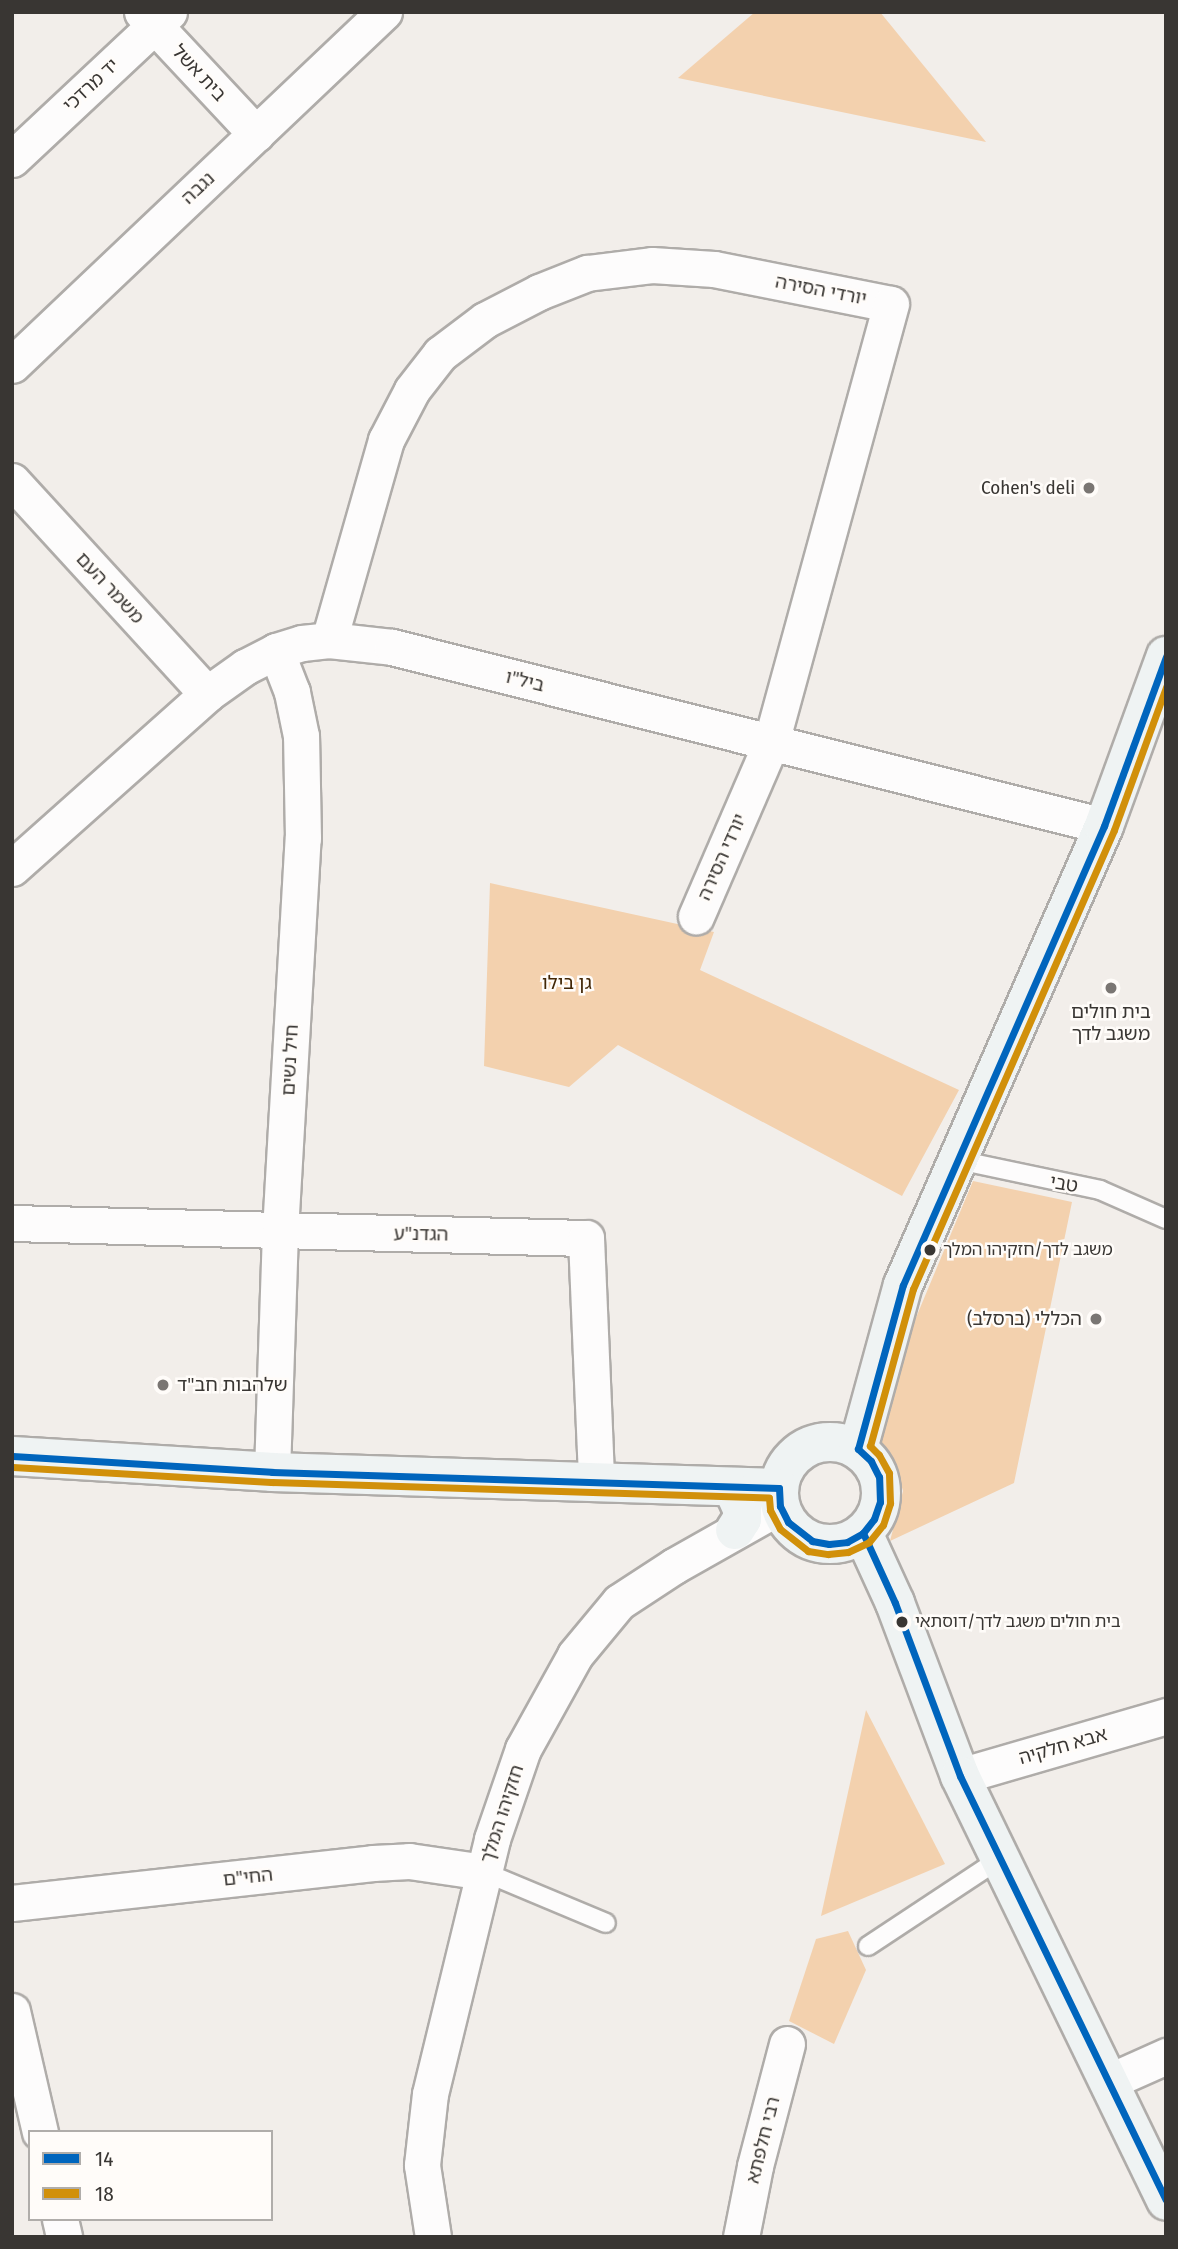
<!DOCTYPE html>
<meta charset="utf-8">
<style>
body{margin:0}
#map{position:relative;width:1178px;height:2249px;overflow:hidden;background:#f2eeea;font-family:"Fira Sans Condensed","Noto Sans Hebrew",sans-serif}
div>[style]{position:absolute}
.green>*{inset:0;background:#f3d1ae}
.roads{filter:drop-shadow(2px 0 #afaca9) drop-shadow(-2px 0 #afaca9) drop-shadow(0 2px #afaca9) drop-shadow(0 -2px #afaca9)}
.lane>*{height:18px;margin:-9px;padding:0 9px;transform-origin:9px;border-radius:9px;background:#fdfcfc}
.street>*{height:35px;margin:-17.5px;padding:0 17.5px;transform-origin:17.5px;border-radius:17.5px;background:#fdfcfc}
.secondary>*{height:38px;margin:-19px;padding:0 19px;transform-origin:19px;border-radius:19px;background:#eff3f3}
.secondary>.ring{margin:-19px;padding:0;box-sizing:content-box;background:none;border:38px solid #eff3f3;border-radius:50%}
.bus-1>*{height:7px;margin:-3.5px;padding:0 3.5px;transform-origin:3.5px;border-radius:3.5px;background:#0065bd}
.bus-2>*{height:7px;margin:-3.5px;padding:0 3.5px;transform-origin:3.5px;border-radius:3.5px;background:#d1900a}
.dots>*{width:19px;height:19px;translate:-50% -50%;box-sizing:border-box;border:4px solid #fffcf9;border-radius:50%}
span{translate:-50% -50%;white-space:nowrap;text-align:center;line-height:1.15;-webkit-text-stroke:5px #fffcf9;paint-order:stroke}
.bus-label{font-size:17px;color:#393633}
.left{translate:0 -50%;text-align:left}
.street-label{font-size:19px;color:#393633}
.poi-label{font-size:19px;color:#393633}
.right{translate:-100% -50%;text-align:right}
.park-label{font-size:19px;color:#422706}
.frame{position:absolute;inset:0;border:14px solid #393633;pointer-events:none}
.legend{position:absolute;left:28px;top:2130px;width:245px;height:91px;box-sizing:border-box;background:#fffcf9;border:2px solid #b0adaa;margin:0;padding:9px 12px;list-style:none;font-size:21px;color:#393633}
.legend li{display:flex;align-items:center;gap:14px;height:35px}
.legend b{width:35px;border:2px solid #b0adaa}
</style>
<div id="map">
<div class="green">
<div style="clip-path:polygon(755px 12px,880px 12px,986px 142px,678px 78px)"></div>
<div style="clip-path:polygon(490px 883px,714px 932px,700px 970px,959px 1090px,902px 1196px,618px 1045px,569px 1087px,484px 1066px)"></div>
<div style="clip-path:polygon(973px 1181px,1072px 1202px,1014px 1483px,890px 1541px,903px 1491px,895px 1463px,879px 1442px,915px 1320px)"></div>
<div style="clip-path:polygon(866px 1710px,945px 1864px,821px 1916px)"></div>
<div style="clip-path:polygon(848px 1931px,866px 1970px,834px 2044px,789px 2021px,816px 1939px)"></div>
</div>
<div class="roads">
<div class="lane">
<div style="left:958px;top:1160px;width:145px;rotate:11.9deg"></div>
<div style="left:1100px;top:1190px;width:72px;rotate:23.7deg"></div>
<div style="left:484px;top:1872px;width:132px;rotate:22.7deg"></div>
<div style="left:868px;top:1946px;width:156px;rotate:-33.5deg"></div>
</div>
<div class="street">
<div style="left:142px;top:12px;width:167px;rotate:46.9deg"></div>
<div style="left:12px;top:159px;width:215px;rotate:-43.1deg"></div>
<div style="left:12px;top:365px;width:513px;rotate:-43.5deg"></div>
<div style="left:12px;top:481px;width:289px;rotate:47.5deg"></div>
<div style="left:329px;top:640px;width:208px;rotate:-74.1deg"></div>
<div style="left:386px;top:440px;width:56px;rotate:-62.5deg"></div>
<div style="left:412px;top:390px;width:46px;rotate:-52.1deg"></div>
<div style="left:440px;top:354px;width:56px;rotate:-37.1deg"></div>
<div style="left:485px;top:320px;width:61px;rotate:-27.4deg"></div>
<div style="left:539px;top:292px;width:52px;rotate:-21.6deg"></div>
<div style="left:587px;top:273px;width:65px;rotate:-7deg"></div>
<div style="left:652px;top:265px;width:62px;rotate:3.7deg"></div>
<div style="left:714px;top:269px;width:180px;rotate:11.2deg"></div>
<div style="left:891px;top:304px;width:455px;rotate:105.3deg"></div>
<div style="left:771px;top:743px;width:189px;rotate:113.4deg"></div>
<div style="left:12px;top:868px;width:261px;rotate:-41.7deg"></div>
<div style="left:207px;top:694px;width:47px;rotate:-35.4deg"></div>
<div style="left:245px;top:667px;width:35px;rotate:-27deg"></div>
<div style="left:276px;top:651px;width:27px;rotate:-17deg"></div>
<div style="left:302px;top:643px;width:27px;rotate:-6deg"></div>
<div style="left:329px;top:640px;width:63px;rotate:6.3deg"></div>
<div style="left:392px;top:647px;width:734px;rotate:14.11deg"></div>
<div style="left:12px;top:1223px;width:574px;rotate:1.5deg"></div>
<div style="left:586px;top:1238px;width:243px;rotate:87.6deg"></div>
<div style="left:272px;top:1472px;width:241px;rotate:-88.1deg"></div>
<div style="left:280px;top:1231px;width:394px;rotate:-86.7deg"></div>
<div style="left:303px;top:838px;width:102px;rotate:-91.1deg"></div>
<div style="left:301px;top:736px;width:45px;rotate:-101.6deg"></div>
<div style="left:292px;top:692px;width:44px;rotate:-111.3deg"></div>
<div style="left:960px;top:1776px;width:215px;rotate:-16.2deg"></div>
<div style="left:12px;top:1903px;width:363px;rotate:-6.3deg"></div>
<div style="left:373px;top:1863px;width:36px;rotate:-3deg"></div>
<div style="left:409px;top:1861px;width:76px;rotate:8.3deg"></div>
<div style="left:12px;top:2011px;width:124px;rotate:77deg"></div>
<div style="left:1108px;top:2082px;width:64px;rotate:-24.1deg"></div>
<div style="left:60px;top:2219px;width:18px;rotate:77deg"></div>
<div style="left:433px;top:2237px;width:73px;rotate:-98.7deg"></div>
<div style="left:422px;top:2165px;width:71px;rotate:-83.6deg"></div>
<div style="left:430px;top:2094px;width:262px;rotate:-76.3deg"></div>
<div style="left:492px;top:1839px;width:95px;rotate:-71deg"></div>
<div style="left:523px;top:1749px;width:107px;rotate:-61deg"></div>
<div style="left:575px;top:1655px;width:69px;rotate:-50.3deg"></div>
<div style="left:619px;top:1602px;width:66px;rotate:-33.2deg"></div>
<div style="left:674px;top:1566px;width:122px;rotate:-29.5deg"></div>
<div style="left:741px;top:2237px;width:72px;rotate:-78.8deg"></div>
<div style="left:755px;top:2166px;width:126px;rotate:-75.3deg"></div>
</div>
<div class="secondary">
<div class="ring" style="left:779px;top:1442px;width:64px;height:64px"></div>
<div style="left:858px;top:1449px;width:170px;rotate:-74.7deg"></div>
<div style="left:903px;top:1285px;width:501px;rotate:-66.35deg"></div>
<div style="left:1104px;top:826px;width:181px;rotate:-70deg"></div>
<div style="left:12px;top:1456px;width:260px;rotate:3.5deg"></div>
<div style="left:272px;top:1472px;width:507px;rotate:1.81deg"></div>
<div style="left:728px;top:1487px;width:9px;rotate:41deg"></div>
<div style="left:735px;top:1493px;width:17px;rotate:66deg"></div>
<div style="left:742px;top:1509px;width:10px;rotate:90deg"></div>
<div style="left:742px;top:1519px;width:13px;rotate:122deg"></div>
<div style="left:863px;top:1533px;width:77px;rotate:65.4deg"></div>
<div style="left:895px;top:1603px;width:185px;rotate:69.4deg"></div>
<div style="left:960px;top:1776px;width:472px;rotate:64.1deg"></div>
</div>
</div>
<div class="bus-1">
<div style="left:12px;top:1456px;width:260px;rotate:3.5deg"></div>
<div style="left:272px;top:1472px;width:507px;rotate:1.81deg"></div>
<div style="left:779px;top:1488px;width:18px;rotate:87deg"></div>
<div style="left:780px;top:1506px;width:18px;rotate:63deg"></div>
<div style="left:788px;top:1522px;width:31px;rotate:38deg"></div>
<div style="left:812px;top:1541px;width:17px;rotate:10deg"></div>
<div style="left:829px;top:1544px;width:18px;rotate:-6deg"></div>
<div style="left:847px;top:1542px;width:18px;rotate:-29deg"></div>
<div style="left:863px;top:1533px;width:18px;rotate:-52deg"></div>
<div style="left:874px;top:1519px;width:18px;rotate:-71deg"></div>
<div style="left:880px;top:1502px;width:25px;rotate:-92deg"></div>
<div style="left:879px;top:1477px;width:18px;rotate:-117deg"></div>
<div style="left:871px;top:1461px;width:18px;rotate:-137deg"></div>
<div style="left:858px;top:1449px;width:170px;rotate:-74.7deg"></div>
<div style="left:903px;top:1285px;width:501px;rotate:-66.35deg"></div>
<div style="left:1104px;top:826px;width:180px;rotate:-69.9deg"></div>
<div style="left:863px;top:1533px;width:77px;rotate:65.4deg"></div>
<div style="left:895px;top:1603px;width:185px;rotate:69.4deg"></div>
<div style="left:960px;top:1776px;width:471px;rotate:64.1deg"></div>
</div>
<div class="bus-2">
<div style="left:12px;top:1467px;width:260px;rotate:3.3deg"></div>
<div style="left:272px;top:1482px;width:497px;rotate:1.8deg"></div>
<div style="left:769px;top:1498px;width:12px;rotate:85deg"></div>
<div style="left:770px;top:1510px;width:21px;rotate:62deg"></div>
<div style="left:780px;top:1529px;width:36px;rotate:38deg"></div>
<div style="left:808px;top:1551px;width:20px;rotate:9deg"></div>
<div style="left:828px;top:1554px;width:20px;rotate:-6deg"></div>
<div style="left:848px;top:1552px;width:23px;rotate:-25deg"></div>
<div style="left:869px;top:1542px;width:22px;rotate:-51deg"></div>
<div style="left:883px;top:1525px;width:23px;rotate:-72deg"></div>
<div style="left:890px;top:1503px;width:30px;rotate:-92deg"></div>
<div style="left:889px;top:1473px;width:21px;rotate:-119deg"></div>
<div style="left:879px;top:1455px;width:13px;rotate:-135deg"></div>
<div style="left:870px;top:1446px;width:163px;rotate:-74.7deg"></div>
<div style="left:913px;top:1289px;width:501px;rotate:-66.35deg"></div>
<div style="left:1114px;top:830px;width:152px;rotate:-70deg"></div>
</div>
<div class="dots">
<div style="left:1089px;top:488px;background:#7a7673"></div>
<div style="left:1111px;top:988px;background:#7a7673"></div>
<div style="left:930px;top:1250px;background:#393633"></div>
<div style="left:1096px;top:1319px;background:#7a7673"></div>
<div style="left:163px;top:1385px;background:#7a7673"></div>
<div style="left:902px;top:1622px;background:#393633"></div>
</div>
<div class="bus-label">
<span class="left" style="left:943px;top:1250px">משגב לדך/חזקיהו המלך</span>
<span class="left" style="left:915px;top:1622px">בית חולים משגב לדך/דוסתאי</span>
</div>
<div class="street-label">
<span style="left:199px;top:73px;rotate:47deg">בית אשל</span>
<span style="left:91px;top:85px;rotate:-43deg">יד מרדכי</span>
<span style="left:198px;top:188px;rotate:-43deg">נגבה</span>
<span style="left:821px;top:290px;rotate:11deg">יורדי הסירה</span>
<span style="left:110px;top:588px;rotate:47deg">משמר העם</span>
<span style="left:525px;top:681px;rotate:14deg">ביל"ו</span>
<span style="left:722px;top:857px;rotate:-66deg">יורדי הסירה</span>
<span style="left:290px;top:1060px;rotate:-87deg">חיל נשים</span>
<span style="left:1064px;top:1184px;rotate:10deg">טבי</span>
<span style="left:421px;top:1234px;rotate:1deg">הגדנ"ע</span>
<span style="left:1063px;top:1746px;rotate:-16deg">אבא חלקיה</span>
<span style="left:502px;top:1814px;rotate:-72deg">חזקיהו המלך</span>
<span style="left:248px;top:1877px;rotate:-6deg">החי"ם</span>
<span style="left:763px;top:2140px;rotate:-76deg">רבי חלפתא</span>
</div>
<div class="poi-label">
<span class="right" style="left:1075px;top:488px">Cohen's deli</span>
<span style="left:1111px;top:1023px">בית חולים<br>משגב לדך</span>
<span class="right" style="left:1082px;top:1319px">הכללי (ברסלב)</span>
<span class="left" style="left:177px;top:1385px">שלהבות חב"ד</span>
</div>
<div class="park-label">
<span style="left:567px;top:983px">גן בילו</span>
</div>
<div class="frame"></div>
<ul class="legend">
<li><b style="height:9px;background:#0065bd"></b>14</li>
<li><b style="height:9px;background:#d1900a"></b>18</li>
</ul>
</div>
